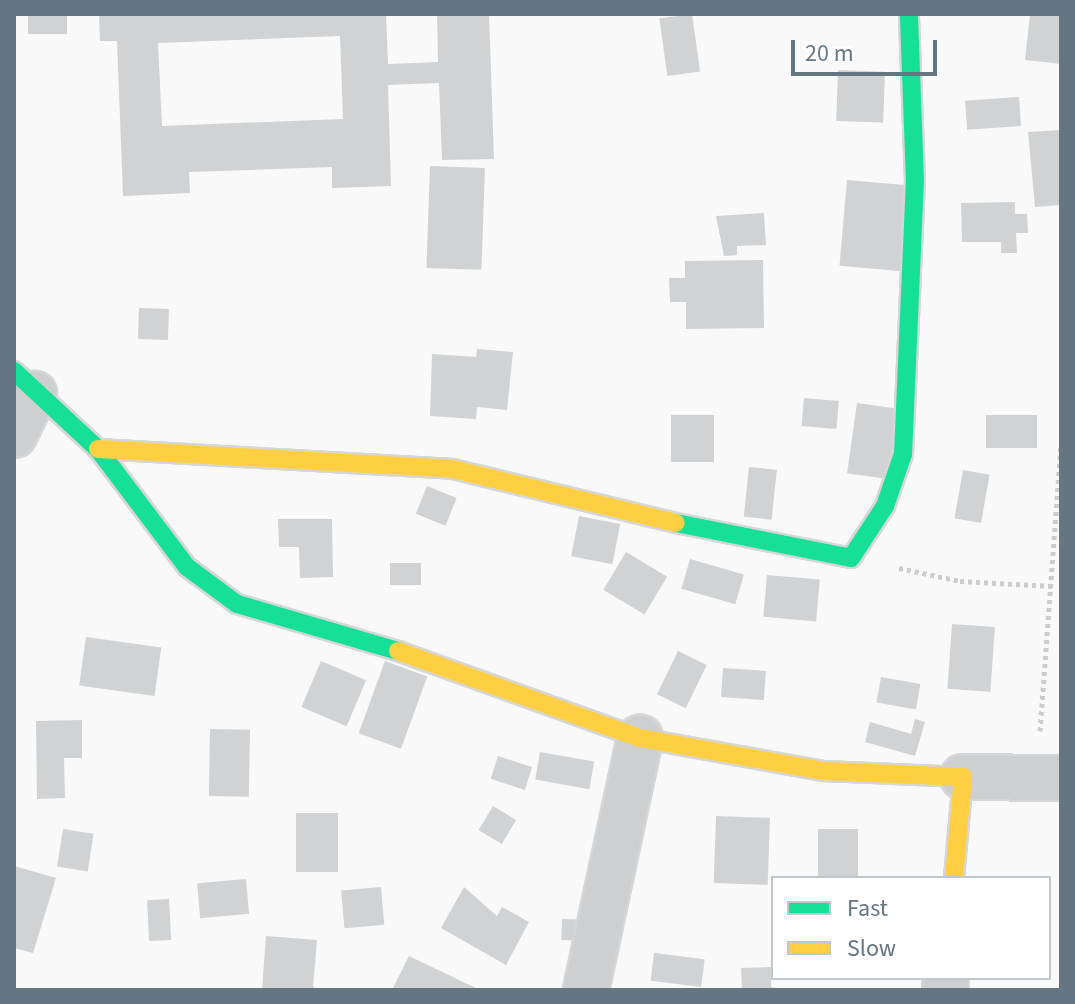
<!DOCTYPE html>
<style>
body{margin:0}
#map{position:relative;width:1075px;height:1004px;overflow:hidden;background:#f9f9f9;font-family:"Source Sans 3",sans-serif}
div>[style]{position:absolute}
.building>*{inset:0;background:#d0d2d3;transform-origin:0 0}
.path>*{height:5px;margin-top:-2.5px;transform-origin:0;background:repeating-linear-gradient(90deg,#cbcccd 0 4px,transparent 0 8px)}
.roads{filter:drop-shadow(2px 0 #d5d6d7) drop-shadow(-2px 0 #d5d6d7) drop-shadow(0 2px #d5d6d7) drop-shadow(0 -2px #d5d6d7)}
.street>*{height:44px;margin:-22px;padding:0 22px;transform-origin:22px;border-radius:22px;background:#cecfd0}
.fast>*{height:18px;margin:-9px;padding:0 9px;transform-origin:9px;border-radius:9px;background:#16e098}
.slow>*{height:18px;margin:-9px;padding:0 9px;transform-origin:9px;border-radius:9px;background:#ffcf43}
span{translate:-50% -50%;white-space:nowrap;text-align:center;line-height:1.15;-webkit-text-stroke:8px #fff;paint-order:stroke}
.frame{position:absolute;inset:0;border:16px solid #657683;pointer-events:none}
.legend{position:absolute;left:771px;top:876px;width:280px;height:104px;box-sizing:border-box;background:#fff;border:2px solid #c1c8cd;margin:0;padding:10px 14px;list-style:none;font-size:24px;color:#657683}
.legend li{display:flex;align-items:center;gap:16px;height:40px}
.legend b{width:40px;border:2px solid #c1c8cd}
.scale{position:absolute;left:791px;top:40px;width:146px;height:36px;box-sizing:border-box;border:4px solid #657683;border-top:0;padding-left:10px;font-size:24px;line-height:28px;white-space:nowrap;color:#657683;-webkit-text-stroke:6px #fff;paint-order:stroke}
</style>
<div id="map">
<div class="building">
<div style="left:28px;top:14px;width:39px;height:20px"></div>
<div style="clip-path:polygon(evenodd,99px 14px,386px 14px,388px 64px,438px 62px,437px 14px,489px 14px,494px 159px,442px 160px,439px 83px,388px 85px,391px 186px,332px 188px,332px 167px,189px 172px,190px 193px,123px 196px,117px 41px,100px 41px,99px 14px,340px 36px,343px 119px,162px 126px,158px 43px,340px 36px)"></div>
<div style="left:692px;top:14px;width:58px;height:33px;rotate:82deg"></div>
<div style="clip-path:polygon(1030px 14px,1061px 14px,1061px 64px,1025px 60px)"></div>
<div style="left:838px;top:70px;width:47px;height:51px;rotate:2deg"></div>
<div style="left:1019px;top:97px;width:29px;height:54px;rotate:86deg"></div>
<div style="clip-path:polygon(1061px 130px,1061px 205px,1035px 207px,1028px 132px)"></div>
<div style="left:430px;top:166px;width:55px;height:102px;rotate:2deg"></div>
<div style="left:847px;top:180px;width:63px;height:86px;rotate:5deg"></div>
<div style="clip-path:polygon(1015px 202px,1015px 214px,1027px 214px,1028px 233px,1016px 233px,1017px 253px,1001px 253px,1001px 242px,962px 242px,961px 203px)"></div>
<div style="clip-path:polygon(764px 213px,766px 245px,737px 246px,737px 255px,724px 256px,716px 216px)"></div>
<div style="clip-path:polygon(763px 260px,764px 328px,686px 329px,686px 302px,670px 302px,669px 278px,685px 278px,685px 261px)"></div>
<div style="left:139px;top:308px;width:30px;height:31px;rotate:2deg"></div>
<div style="clip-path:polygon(477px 349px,513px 352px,507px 410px,477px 407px,476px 419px,430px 416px,432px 354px,476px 357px)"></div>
<div style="left:804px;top:398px;width:35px;height:28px;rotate:5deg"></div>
<div style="left:857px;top:403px;width:43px;height:71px;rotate:8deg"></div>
<div style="left:714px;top:415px;width:47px;height:43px;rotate:90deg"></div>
<div style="left:986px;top:415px;width:51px;height:33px"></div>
<div style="left:749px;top:467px;width:28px;height:50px;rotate:6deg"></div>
<div style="left:963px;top:470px;width:27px;height:49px;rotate:10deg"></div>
<div style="left:427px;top:486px;width:32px;height:30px;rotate:22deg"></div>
<div style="left:579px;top:516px;width:42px;height:41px;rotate:11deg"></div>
<div style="clip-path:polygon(278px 519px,332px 519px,333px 577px,300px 578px,299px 547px,279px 547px)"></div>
<div style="left:626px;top:552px;width:48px;height:44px;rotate:31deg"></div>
<div style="left:690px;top:559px;width:56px;height:31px;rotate:16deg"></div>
<div style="left:390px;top:563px;width:31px;height:22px"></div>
<div style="left:767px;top:575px;width:53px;height:42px;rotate:5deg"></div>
<div style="left:952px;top:624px;width:43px;height:65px;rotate:4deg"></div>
<div style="left:86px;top:637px;width:76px;height:49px;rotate:8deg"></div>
<div style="left:678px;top:651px;width:32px;height:48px;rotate:26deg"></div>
<div style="left:321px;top:661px;width:49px;height:50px;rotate:23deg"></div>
<div style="left:385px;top:661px;width:45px;height:77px;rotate:20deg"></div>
<div style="left:723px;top:668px;width:43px;height:29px;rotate:4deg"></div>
<div style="left:881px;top:677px;width:40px;height:26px;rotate:10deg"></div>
<div style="clip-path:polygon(915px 719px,925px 722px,915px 756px,865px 742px,870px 722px,911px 734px)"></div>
<div style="clip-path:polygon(82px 720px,82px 758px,64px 758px,65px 798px,37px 799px,36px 721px)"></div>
<div style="left:210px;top:729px;width:40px;height:67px;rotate:1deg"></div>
<div style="left:540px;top:752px;width:55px;height:28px;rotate:10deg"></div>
<div style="left:498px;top:756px;width:36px;height:24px;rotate:18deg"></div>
<div style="left:493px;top:806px;width:27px;height:28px;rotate:31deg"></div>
<div style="left:296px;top:813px;width:42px;height:59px"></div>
<div style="left:716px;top:816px;width:54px;height:67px;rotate:2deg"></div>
<div style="left:63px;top:829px;width:31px;height:38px;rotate:9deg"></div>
<div style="left:818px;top:829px;width:40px;height:49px"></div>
<div style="clip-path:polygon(14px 866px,56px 878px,33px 953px,14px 948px)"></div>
<div style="left:246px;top:879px;width:35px;height:49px;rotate:85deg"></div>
<div style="left:381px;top:887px;width:38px;height:40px;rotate:85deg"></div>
<div style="clip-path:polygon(464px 887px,497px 916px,502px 907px,529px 922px,506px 965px,441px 928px)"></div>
<div style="left:169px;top:899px;width:41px;height:22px;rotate:87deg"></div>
<div style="left:562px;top:919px;width:25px;height:21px;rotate:2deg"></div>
<div style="clip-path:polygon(266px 936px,317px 940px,313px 987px,320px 990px,262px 990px)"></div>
<div style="left:654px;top:953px;width:51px;height:28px;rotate:7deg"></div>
<div style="clip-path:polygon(409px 956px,480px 990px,392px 990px)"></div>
<div style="clip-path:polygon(771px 967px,771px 987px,787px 990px,742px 990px,741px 968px)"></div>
</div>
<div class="path">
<div style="left:899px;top:568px;width:62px;rotate:12deg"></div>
<div style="left:960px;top:581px;width:92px;rotate:3.1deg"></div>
<div style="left:1040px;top:731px;width:286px;rotate:-85.8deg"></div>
</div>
<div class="roads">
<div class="street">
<div style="left:14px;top:435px;width:46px;rotate:-64deg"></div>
<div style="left:963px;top:777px;width:98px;rotate:0.6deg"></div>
<div style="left:586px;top:990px;width:258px;rotate:-77.9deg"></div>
<div style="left:945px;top:990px;width:12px;rotate:-85deg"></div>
</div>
<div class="fast">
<div style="left:14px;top:371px;width:115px;rotate:42.9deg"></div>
<div style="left:98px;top:449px;width:148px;rotate:53deg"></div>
<div style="left:187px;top:567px;width:62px;rotate:36.5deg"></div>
<div style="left:237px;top:604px;width:168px;rotate:16.3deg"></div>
<div style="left:676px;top:523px;width:178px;rotate:11.3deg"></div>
<div style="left:851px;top:558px;width:62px;rotate:-56.8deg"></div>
<div style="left:885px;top:506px;width:55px;rotate:-70.9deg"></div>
<div style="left:903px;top:454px;width:273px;rotate:-87.5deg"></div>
<div style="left:915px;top:181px;width:167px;rotate:-92.1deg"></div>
</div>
<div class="slow">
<div style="left:98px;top:449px;width:356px;rotate:3.2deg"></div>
<div style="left:453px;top:469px;width:229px;rotate:13.6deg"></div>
<div style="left:398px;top:651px;width:257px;rotate:19.8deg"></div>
<div style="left:640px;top:738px;width:187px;rotate:10.2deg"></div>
<div style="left:824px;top:771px;width:139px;rotate:2.5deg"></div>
<div style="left:963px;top:777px;width:101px;rotate:95.1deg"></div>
</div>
</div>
<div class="frame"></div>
<ul class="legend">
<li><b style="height:10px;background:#16e098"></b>Fast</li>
<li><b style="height:10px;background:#ffcf43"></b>Slow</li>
</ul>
<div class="scale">20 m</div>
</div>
